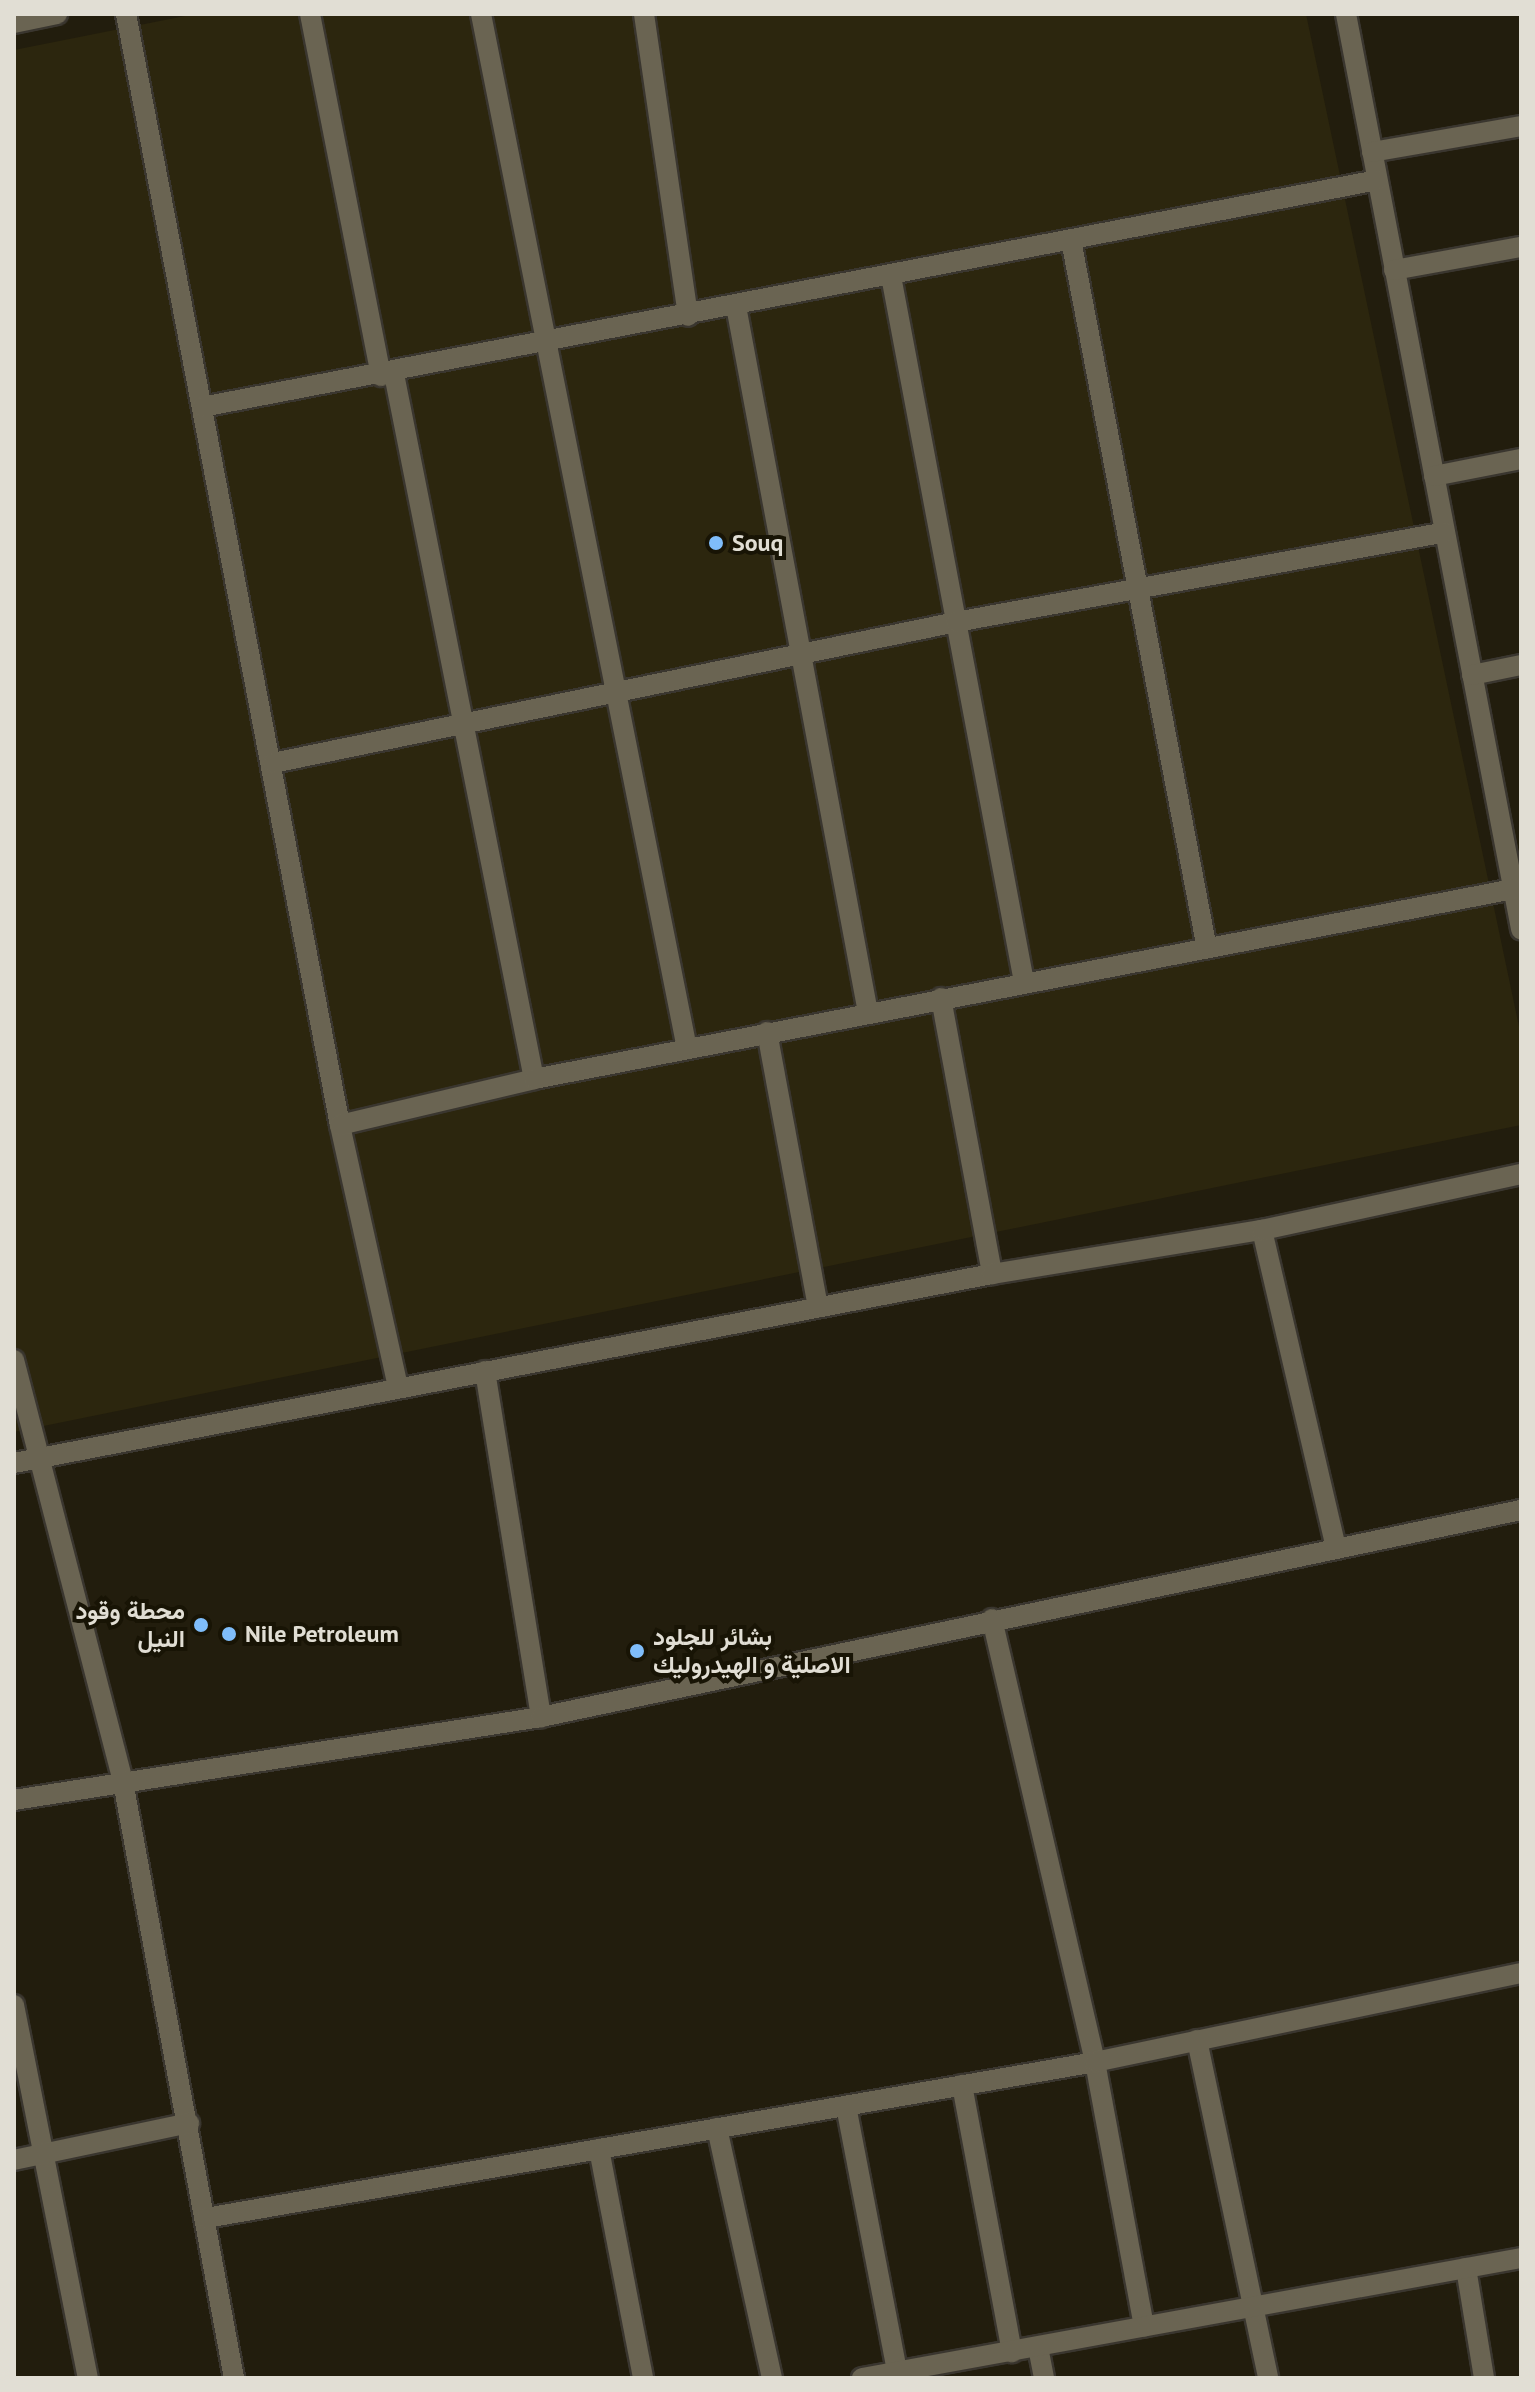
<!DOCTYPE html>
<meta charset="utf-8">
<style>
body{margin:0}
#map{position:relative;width:1535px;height:2392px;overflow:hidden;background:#221d0d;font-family:"PT Sans",Vazirmatn,sans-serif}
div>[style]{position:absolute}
.built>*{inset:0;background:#2c260e}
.roads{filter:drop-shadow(2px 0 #3a362f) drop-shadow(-2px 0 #3a362f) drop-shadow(0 2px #3a362f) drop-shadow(0 -2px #3a362f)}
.minor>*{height:20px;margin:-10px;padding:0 10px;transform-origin:10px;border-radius:10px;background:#6a6452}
.dots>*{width:22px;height:22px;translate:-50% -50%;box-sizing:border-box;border:4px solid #181405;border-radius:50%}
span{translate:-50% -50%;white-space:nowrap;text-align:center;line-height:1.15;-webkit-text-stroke:8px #181405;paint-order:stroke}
.poi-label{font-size:24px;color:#e1ded4;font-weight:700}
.left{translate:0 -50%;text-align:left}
.right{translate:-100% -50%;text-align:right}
.frame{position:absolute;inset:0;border:16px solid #e1ded4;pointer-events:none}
</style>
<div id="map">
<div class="built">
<div style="clip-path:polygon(195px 14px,1306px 14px,1521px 1036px,1521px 1125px,14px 1432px,14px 50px)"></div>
</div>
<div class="roads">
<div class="minor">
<div style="left:126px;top:14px;width:1131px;rotate:79.1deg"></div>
<div style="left:310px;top:14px;width:369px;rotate:78.9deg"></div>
<div style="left:481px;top:14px;width:1055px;rotate:78.74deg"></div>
<div style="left:644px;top:14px;width:305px;rotate:81.7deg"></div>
<div style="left:1346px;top:14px;width:932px;rotate:79.17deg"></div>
<div style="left:14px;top:23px;width:44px;rotate:-11.8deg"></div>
<div style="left:1372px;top:152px;width:151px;rotate:-9.9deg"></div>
<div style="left:1071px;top:240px;width:717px;rotate:79.14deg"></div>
<div style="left:1394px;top:270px;width:129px;rotate:-10.3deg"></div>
<div style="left:891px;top:276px;width:718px;rotate:79.33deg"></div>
<div style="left:736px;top:306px;width:719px;rotate:79.42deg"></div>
<div style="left:394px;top:374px;width:719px;rotate:78.77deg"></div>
<div style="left:202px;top:407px;width:1197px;rotate:-10.93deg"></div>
<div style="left:1434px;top:476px;width:89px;rotate:-11.1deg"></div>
<div style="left:1472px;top:675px;width:50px;rotate:-11.5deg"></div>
<div style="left:273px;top:763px;width:697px;rotate:-11.66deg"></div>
<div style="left:956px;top:622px;width:497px;rotate:-10.4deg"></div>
<div style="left:941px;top:998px;width:281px;rotate:79.5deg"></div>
<div style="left:767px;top:1032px;width:280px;rotate:79.5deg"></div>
<div style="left:1262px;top:1230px;width:326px;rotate:76.9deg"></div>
<div style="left:14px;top:1360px;width:436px;rotate:75.5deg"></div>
<div style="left:123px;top:1782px;width:606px;rotate:79.45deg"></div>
<div style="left:485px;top:1371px;width:351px;rotate:80.8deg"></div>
<div style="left:398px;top:1387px;width:268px;rotate:-102.5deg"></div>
<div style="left:340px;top:1125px;width:199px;rotate:-13.3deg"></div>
<div style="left:534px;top:1079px;width:997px;rotate:-10.98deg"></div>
<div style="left:14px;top:1463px;width:996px;rotate:-10.94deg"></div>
<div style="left:992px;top:1274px;width:274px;rotate:-9.3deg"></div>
<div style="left:1262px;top:1230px;width:265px;rotate:-12.2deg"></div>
<div style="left:992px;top:1619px;width:455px;rotate:76.9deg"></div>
<div style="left:1095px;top:2062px;width:269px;rotate:79.5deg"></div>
<div style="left:14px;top:1800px;width:533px;rotate:-8.95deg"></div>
<div style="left:541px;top:1717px;width:1002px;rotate:-11.93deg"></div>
<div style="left:14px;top:2005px;width:380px;rotate:78.8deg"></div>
<div style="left:1197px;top:2040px;width:345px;rotate:78.1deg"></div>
<div style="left:962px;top:2085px;width:272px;rotate:79.4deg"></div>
<div style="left:846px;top:2106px;width:271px;rotate:79.1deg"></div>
<div style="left:717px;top:2128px;width:256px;rotate:77.6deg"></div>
<div style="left:599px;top:2149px;width:233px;rotate:79.1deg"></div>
<div style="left:14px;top:2160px;width:179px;rotate:-11.9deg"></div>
<div style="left:206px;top:2218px;width:903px;rotate:-9.95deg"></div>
<div style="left:1095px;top:2062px;width:435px;rotate:-11.8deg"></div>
<div style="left:1466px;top:2268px;width:111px;rotate:80.7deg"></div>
<div style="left:1038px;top:2347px;width:32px;rotate:79deg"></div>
<div style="left:862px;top:2378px;width:670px;rotate:-10.32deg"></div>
</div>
</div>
<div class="dots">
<div style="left:716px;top:543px;background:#7fbdfa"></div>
<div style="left:201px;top:1625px;background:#7fbdfa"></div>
<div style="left:229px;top:1634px;background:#7fbdfa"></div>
<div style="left:637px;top:1651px;background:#7fbdfa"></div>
</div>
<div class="poi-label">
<span class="left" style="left:732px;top:543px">Souq</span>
<span class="right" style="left:185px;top:1625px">محطة وقود<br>النيل</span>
<span class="left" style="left:245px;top:1634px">Nile Petroleum</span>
<span class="left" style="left:653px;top:1651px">بشائر للجلود<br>الاصلية و الهيدروليك</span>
</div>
<div class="frame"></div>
</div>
